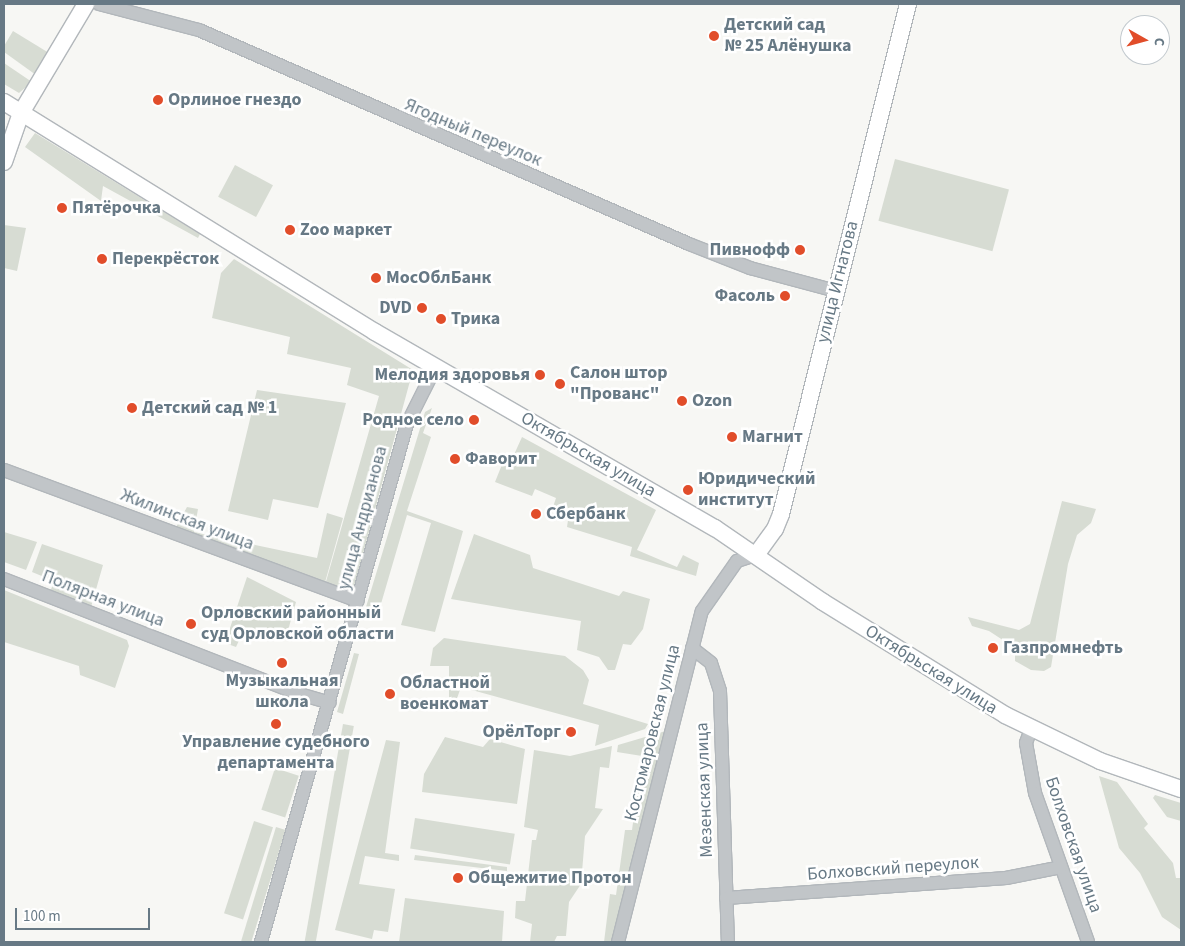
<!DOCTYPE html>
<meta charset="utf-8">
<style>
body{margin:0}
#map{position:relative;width:1185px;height:946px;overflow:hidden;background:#f7f7f4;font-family:"Source Sans 3",sans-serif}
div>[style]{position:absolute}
.green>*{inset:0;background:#d7dcd3;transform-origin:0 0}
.roads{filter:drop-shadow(1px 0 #b2b7bb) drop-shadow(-1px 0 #b2b7bb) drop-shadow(0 1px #b2b7bb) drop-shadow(0 -1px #b2b7bb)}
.minor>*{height:12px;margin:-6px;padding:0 6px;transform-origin:6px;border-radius:6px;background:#c1c5c8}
.major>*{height:16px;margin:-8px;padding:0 8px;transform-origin:8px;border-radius:8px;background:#fff}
.dots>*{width:14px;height:14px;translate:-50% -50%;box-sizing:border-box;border:2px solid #fff;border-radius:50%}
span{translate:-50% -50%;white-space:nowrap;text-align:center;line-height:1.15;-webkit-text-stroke:5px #fff;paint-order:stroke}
.poi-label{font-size:18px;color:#677985;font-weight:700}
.left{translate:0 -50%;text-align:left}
.right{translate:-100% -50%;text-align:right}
.street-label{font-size:18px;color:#677985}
.frame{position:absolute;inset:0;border:5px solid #677985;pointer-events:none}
.north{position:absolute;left:1120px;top:15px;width:50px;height:50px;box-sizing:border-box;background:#fff;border:1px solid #c2c9ce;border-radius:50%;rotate:97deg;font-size:14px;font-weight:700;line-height:20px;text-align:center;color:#677985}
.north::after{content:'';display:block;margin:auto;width:18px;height:22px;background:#e14d2a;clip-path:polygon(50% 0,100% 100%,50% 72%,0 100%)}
.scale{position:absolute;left:15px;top:908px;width:135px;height:22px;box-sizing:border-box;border:2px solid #677985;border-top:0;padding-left:6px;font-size:15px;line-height:18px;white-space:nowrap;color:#677985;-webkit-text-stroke:4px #fff;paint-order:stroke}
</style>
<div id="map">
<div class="green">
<div style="clip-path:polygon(13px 31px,49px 53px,36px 75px,4px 52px,4px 46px)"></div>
<div style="clip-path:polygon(4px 63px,32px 82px,19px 93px,4px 84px)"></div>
<div style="clip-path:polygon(35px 133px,200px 234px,198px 238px,103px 186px,101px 201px,25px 147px)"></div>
<div style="left:895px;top:159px;width:118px;height:64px;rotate:15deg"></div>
<div style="left:235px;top:165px;width:43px;height:36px;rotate:28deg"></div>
<div style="clip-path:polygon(4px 225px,26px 228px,17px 271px,4px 268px)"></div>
<div style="clip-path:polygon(234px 259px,413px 370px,352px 594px,325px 585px,379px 396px,347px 385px,351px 368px,287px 354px,290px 337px,212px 318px,221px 273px)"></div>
<div style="clip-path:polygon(257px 390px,346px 403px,318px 508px,273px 499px,268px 520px,228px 511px)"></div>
<div style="clip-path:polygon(432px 408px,423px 433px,431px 437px,407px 511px,463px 531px,435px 632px,401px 625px,431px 523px,407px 515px,378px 614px,366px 607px,425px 412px)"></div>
<div style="clip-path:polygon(522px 437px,656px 510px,637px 550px,677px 567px,683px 555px,699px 563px,696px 576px,630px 556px,632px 547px,567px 527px,568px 520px,561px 518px,563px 510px,553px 507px,556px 498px,535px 489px,532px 496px,495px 482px,505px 457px,512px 459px)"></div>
<div style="clip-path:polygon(1062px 501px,1096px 509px,1091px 523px,1077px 535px,1068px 564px,1051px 667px,1044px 671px,1031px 670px,1015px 661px,1015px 648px,989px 631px,972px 626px,968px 617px,1019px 630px,1030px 624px)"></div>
<div style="clip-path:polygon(187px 507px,198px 509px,194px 532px,317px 558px,327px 513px,343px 518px,324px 586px,175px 529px)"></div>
<div style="clip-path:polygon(4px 532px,37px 542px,26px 570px,4px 562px)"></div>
<div style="clip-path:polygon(474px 534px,530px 555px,533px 568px,619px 596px,623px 591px,650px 599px,643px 629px,631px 645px,623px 644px,615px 670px,608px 670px,599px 657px,577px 650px,581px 621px,451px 599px)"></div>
<div style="clip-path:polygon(42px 544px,103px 565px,89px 614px,48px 598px,54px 581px,32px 572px)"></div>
<div style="clip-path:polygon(247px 577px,296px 602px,287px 634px,282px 639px,242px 634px,236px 647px,225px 643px)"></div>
<div style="clip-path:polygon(4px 590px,127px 640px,129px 646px,115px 688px,80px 675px,79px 666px,4px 642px)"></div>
<div style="clip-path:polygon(444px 638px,565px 656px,583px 670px,589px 680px,583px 704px,648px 724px,645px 729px,595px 746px,599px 725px,461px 687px,454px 707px,449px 704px,449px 666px,430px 666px,433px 648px)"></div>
<div style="clip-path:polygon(354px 653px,359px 654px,343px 714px,337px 712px)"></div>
<div style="left:343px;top:724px;width:11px;height:227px;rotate:10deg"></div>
<div style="clip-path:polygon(669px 730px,613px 942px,604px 942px,610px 894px,616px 895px,625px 830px,632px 830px,642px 756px,617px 752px,618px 745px)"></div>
<div style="clip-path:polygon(445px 737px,483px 747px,490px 739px,525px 749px,517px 804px,422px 792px,424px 774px)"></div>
<div style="clip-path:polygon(386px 740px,400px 742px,385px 853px,399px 855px,399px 861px,365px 856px,359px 884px,395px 889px,388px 932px,374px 930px,372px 939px,335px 930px)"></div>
<div style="clip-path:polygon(612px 746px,609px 768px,600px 767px,595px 808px,603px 809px,585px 836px,581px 884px,569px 902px,566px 936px,557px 936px,554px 942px,530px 942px,532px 924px,515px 918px,516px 901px,525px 901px,532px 840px,536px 840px,538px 830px,524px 827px,534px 750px,570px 756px)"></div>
<div style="left:275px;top:768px;width:25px;height:44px;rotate:18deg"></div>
<div style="clip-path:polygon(1099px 776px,1117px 782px,1148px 824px,1144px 828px,1173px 863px,1176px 878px,1181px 878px,1181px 930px,1162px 917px,1140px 873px,1119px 848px)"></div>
<div style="clip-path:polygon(1155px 795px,1181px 803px,1181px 821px,1167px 817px,1153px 798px)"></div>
<div style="left:415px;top:818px;width:101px;height:31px;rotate:9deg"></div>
<div style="left:254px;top:821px;width:20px;height:97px;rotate:18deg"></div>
<div style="left:276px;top:827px;width:10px;height:119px;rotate:17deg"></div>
<div style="clip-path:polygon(415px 855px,507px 867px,507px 871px,414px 860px)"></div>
<div style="clip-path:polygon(405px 898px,504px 911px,502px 942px,399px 942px)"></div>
</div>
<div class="roads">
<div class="minor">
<div style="left:99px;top:4px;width:103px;rotate:14.6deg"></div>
<div style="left:199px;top:30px;width:535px;rotate:23.59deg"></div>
<div style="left:689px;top:244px;width:66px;rotate:21.5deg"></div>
<div style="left:750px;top:268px;width:89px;rotate:15deg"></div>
<div style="left:4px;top:470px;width:377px;rotate:20.3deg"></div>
<div style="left:4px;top:579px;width:313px;rotate:21.3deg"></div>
<div style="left:296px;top:693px;width:35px;rotate:16deg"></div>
<div style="left:692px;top:648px;width:24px;rotate:38deg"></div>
<div style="left:711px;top:663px;width:29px;rotate:72deg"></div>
<div style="left:720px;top:691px;width:251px;rotate:88.2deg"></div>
<div style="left:1031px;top:729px;width:15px;rotate:110deg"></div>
<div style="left:1026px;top:743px;width:51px;rotate:79.8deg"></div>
<div style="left:1035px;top:793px;width:158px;rotate:70.4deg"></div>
<div style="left:726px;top:898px;width:281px;rotate:-4.1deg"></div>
<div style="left:1006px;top:878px;width:56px;rotate:-11.3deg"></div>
<div style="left:261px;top:942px;width:538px;rotate:-74.26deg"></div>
<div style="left:407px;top:424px;width:63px;rotate:-63.4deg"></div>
<div style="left:618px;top:942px;width:341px;rotate:-75.8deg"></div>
<div style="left:702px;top:611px;width:61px;rotate:-55deg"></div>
<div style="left:737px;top:561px;width:20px;rotate:-18deg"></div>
</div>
<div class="major">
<div style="left:4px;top:102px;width:437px;rotate:31.8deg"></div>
<div style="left:375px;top:332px;width:392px;rotate:30deg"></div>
<div style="left:715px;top:528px;width:131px;rotate:34.4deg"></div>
<div style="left:823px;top:602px;width:214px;rotate:31.8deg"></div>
<div style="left:1005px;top:715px;width:106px;rotate:25.8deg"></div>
<div style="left:1100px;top:761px;width:86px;rotate:19.1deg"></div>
<div style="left:4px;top:162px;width:52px;rotate:-70.9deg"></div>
<div style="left:21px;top:113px;width:127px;rotate:-59.2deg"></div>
<div style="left:756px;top:555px;width:32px;rotate:-54deg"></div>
<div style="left:775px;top:529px;width:16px;rotate:-68deg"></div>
<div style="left:781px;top:514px;width:526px;rotate:-76.02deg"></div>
</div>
</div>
<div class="dots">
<div style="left:714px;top:36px;background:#e14d2a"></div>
<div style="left:158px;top:100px;background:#e14d2a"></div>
<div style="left:62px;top:208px;background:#e14d2a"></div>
<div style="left:290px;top:230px;background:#e14d2a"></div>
<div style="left:800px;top:250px;background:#e14d2a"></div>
<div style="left:102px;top:259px;background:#e14d2a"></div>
<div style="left:376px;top:278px;background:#e14d2a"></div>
<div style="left:785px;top:296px;background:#e14d2a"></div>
<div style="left:422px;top:308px;background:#e14d2a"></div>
<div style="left:441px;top:319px;background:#e14d2a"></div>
<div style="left:540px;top:375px;background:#e14d2a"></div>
<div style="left:560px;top:384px;background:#e14d2a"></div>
<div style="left:682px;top:401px;background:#e14d2a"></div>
<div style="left:132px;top:408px;background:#e14d2a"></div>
<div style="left:474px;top:420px;background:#e14d2a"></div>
<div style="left:732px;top:437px;background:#e14d2a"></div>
<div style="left:455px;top:459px;background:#e14d2a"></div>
<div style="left:688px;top:490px;background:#e14d2a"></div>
<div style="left:536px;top:514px;background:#e14d2a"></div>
<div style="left:191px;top:624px;background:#e14d2a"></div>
<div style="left:993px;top:648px;background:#e14d2a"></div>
<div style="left:282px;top:663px;background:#e14d2a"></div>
<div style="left:390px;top:694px;background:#e14d2a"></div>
<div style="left:276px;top:724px;background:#e14d2a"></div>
<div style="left:571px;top:732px;background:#e14d2a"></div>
<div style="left:458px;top:878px;background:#e14d2a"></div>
</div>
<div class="poi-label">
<span class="left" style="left:724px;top:36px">Детский сад<br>№ 25 Алёнушка</span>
<span class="left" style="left:168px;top:100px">Орлиное гнездо</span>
<span class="left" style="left:72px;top:208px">Пятёрочка</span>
<span class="left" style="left:300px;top:230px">Zoo маркет</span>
<span class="right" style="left:790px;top:250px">Пивнофф</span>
<span class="left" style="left:112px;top:259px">Перекрёсток</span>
<span class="left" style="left:386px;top:278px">МосОблБанк</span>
<span class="right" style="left:775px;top:296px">Фасоль</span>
<span class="right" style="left:412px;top:308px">DVD</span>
<span class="left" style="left:451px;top:319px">Трика</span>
<span class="left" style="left:570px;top:384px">Салон штор<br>"Прованс"</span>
<span class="right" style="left:530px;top:375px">Мелодия здоровья</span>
<span class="left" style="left:692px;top:401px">Ozon</span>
<span class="left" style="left:142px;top:408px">Детский сад № 1</span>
<span class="right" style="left:464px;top:420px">Родное село</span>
<span class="left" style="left:742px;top:437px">Магнит</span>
<span class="left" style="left:465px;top:459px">Фаворит</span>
<span class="left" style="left:698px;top:490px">Юридический<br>институт</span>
<span class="left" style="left:546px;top:514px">Сбербанк</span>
<span class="left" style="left:201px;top:624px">Орловский районный<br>суд Орловской области</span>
<span class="left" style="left:1003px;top:648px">Газпромнефть</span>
<span style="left:282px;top:692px">Музыкальная<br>школа</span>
<span class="left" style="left:400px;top:694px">Областной<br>военкомат</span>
<span class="right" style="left:561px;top:732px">ОрёлТорг</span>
<span style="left:276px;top:753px">Управление судебного<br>департамента</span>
<span class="left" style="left:468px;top:878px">Общежитие Протон</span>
</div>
<div class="street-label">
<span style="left:473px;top:133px;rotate:23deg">Ягодный переулок</span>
<span style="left:838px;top:282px;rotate:-76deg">улица Игнатова</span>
<span style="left:588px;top:455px;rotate:30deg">Октябрьская улица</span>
<span style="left:363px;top:518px;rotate:-75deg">улица Андрианова</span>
<span style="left:187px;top:520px;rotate:21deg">Жилинская улица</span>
<span style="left:103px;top:599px;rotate:21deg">Полярная улица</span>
<span style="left:931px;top:670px;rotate:32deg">Октябрьская улица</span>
<span style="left:653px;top:733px;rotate:-76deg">Костомаровская улица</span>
<span style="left:705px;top:790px;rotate:-92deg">Мезенская улица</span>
<span style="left:1073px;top:845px;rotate:71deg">Болховская улица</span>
<span style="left:893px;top:869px;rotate:-4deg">Болховский переулок</span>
</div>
<div class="frame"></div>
<div class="north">С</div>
<div class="scale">100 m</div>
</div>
